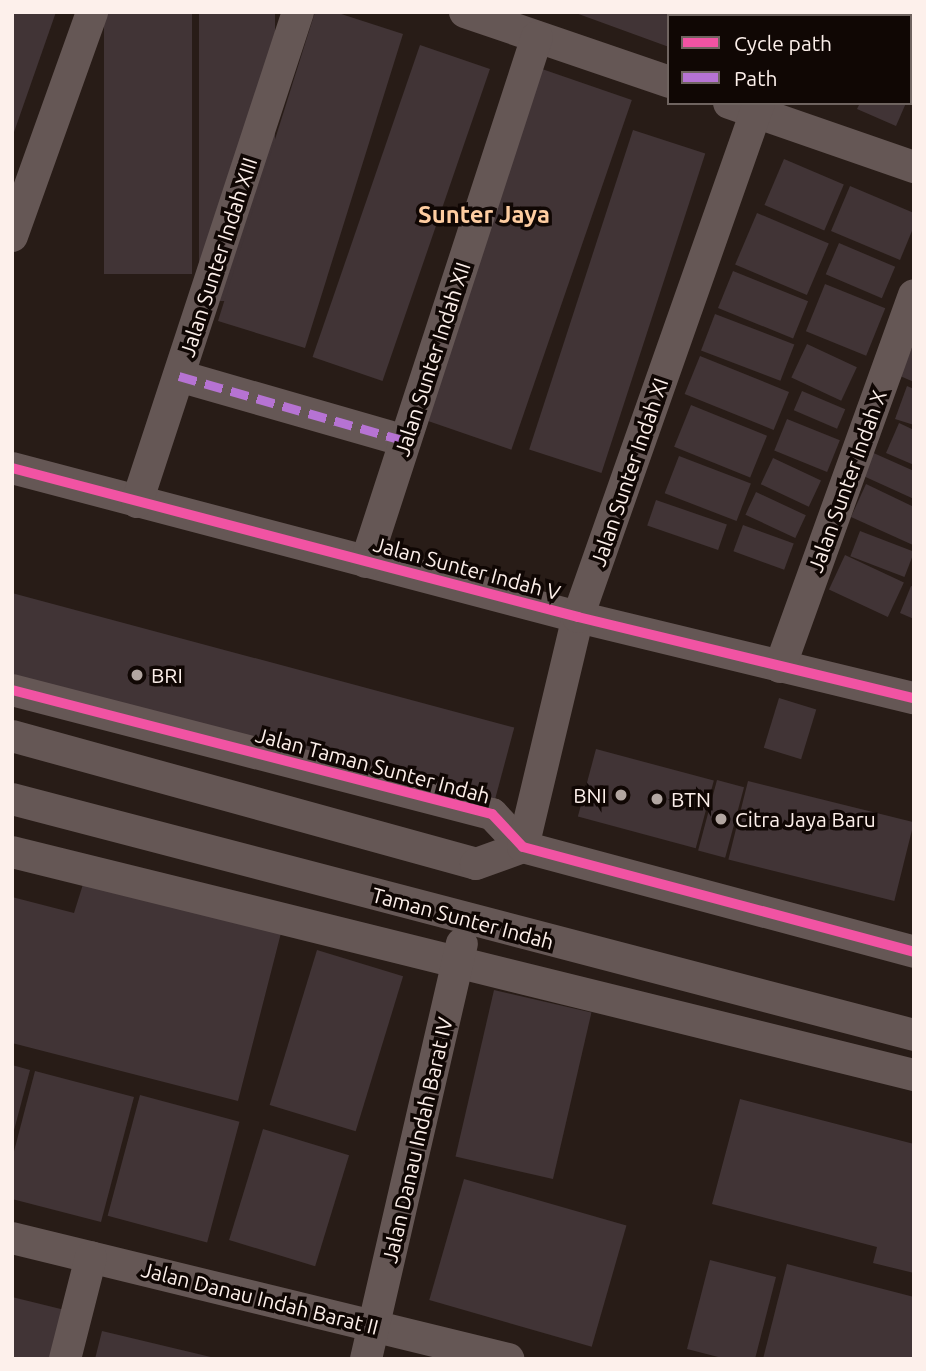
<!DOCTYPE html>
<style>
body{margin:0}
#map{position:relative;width:926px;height:1371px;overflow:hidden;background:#281c17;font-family:Ubuntu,sans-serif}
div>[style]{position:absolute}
.building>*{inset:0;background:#413436;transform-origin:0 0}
.minor>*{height:32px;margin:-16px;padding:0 16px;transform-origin:16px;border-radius:16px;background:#655755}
.quiet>*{height:9px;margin-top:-4.5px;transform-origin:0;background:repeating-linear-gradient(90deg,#b673d3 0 18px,transparent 0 27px)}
.cycleway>*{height:10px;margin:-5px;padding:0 5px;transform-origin:5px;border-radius:5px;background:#f153a3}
.dots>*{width:19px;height:19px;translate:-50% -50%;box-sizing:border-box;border:4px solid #100704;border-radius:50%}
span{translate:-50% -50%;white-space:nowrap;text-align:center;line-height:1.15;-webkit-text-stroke:7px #100704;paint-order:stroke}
.street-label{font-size:21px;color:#fdf0eb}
.poi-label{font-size:21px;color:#fdf0eb}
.left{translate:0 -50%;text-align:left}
.right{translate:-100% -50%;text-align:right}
.quarter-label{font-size:24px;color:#fecda1;font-weight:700}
.frame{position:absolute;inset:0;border:14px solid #fdf0eb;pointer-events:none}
.legend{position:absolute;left:667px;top:14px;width:245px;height:91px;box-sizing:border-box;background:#100704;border:2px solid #6f6460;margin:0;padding:9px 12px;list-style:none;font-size:21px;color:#fdf0eb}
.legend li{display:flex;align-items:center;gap:14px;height:35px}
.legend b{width:35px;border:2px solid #6f6460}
</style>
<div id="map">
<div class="building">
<div style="clip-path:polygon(12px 12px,56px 12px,13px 135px,12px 135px)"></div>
<div style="left:104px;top:12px;width:88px;height:262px"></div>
<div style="left:199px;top:12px;width:76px;height:289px"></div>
<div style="clip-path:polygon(315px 12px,335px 12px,403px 34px,305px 348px,218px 321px)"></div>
<div style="clip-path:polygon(573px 12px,741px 12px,669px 16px,669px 47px)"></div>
<div style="clip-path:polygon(831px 12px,876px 12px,829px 16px)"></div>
<div style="left:910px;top:12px;width:4px;height:29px"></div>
<div style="left:420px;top:45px;width:74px;height:330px;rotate:19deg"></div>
<div style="clip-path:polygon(910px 61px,914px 62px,910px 95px)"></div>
<div style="left:542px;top:69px;width:95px;height:370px;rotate:19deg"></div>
<div style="clip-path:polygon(860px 103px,906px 103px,896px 126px,857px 109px)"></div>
<div style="left:633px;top:130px;width:76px;height:336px;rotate:18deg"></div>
<div style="left:784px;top:159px;width:65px;height:50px;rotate:23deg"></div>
<div style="clip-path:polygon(850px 186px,914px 213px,914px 226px,900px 260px,831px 231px)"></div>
<div style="left:757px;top:213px;width:78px;height:56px;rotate:23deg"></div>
<div style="left:839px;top:243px;width:61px;height:34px;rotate:23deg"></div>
<div style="left:733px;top:271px;width:81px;height:40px;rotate:22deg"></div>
<div style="left:825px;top:284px;width:65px;height:51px;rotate:22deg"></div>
<div style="left:715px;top:314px;width:85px;height:39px;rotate:21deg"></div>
<div style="clip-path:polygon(914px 343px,914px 382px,900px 376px)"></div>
<div style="left:807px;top:344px;width:55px;height:37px;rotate:25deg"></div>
<div style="left:700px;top:356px;width:96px;height:41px;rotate:22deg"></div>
<div style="clip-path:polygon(907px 386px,914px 389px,914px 425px,895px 419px)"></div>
<div style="left:802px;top:391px;width:47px;height:21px;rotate:23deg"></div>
<div style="left:691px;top:405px;width:82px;height:45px;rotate:22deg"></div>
<div style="left:787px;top:419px;width:57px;height:34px;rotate:22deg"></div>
<div style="clip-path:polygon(899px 423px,914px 430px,914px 465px,886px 453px)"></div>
<div style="clip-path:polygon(869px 451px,914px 471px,914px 499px,859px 474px)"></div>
<div style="left:679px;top:456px;width:77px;height:40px;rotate:21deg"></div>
<div style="left:773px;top:458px;width:53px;height:29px;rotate:25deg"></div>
<div style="clip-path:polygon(866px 484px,914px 507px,913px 545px,851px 517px)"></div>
<div style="left:756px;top:492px;width:55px;height:25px;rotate:25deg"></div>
<div style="left:656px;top:500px;width:75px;height:27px;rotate:19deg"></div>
<div style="left:743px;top:525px;width:54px;height:28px;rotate:20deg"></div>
<div style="left:860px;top:531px;width:58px;height:27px;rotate:21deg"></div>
<div style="left:845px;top:555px;width:65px;height:38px;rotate:25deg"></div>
<div style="clip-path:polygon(911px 586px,914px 587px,914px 619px,900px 613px)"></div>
<div style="left:12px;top:593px;width:520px;height:82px;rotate:15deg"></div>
<div style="left:779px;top:698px;width:39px;height:52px;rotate:17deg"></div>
<div style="left:596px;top:749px;width:122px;height:70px;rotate:15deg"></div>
<div style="left:717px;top:780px;width:28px;height:73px;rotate:15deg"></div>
<div style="left:748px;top:781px;width:171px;height:81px;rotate:14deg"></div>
<div style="clip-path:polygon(84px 881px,281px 933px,238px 1101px,12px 1043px,12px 897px,74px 913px)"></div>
<div style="left:317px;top:950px;width:90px;height:162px;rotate:17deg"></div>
<div style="left:494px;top:990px;width:100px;height:171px;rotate:13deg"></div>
<div style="clip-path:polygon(12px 1065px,30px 1070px,13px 1134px,12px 1134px)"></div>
<div style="clip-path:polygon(35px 1071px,134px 1097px,101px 1222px,12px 1199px,12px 1159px)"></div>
<div style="left:140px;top:1095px;width:103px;height:125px;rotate:15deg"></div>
<div style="clip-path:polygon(740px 1099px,914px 1144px,914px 1273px,873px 1263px,877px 1247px,712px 1204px)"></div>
<div style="left:263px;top:1129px;width:90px;height:116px;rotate:17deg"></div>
<div style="left:464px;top:1179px;width:169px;height:126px;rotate:16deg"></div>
<div style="clip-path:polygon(710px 1260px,776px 1277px,755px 1359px,726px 1359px,687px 1349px)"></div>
<div style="clip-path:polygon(787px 1264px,914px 1297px,914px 1359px,763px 1359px)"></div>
<div style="clip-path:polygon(12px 1297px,69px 1311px,57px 1359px,12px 1359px)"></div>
<div style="clip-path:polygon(102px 1331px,215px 1358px,214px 1359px,95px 1359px)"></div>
</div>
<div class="minor">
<div style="left:465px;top:12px;width:216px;rotate:18.9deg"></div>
<div style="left:791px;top:16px;width:4px;rotate:-63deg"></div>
<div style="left:729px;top:103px;width:196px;rotate:19.1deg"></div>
<div style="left:12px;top:236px;width:238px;rotate:-70.3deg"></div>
<div style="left:179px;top:376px;width:235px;rotate:16deg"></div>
<div style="left:12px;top:468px;width:585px;rotate:14.75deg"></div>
<div style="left:578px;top:617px;width:346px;rotate:13.6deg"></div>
<div style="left:137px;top:502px;width:516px;rotate:-71.81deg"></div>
<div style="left:366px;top:562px;width:552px;rotate:-71.96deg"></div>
<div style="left:780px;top:667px;width:395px;rotate:-70.2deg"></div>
<div style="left:12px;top:690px;width:496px;rotate:14.5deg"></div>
<div style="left:492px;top:814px;width:45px;rotate:46.8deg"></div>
<div style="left:523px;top:847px;width:405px;rotate:15deg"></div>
<div style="left:12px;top:736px;width:481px;rotate:15.4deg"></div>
<div style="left:476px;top:864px;width:50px;rotate:-19.9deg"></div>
<div style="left:12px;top:799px;width:932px;rotate:14.66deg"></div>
<div style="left:523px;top:847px;width:236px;rotate:-76.6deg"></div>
<div style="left:578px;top:617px;width:545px;rotate:-70.6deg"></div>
<div style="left:12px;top:852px;width:929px;rotate:13.89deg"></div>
<div style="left:12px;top:1238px;width:511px;rotate:13.71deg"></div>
<div style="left:65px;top:1359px;width:105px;rotate:-75.7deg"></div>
<div style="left:366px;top:1359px;width:426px;rotate:-77deg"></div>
</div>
<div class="quiet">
<div style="left:179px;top:376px;width:235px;rotate:16deg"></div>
</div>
<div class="cycleway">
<div style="left:12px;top:468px;width:585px;rotate:14.75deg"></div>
<div style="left:578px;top:617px;width:346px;rotate:13.6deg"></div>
<div style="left:12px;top:690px;width:496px;rotate:14.5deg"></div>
<div style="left:492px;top:814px;width:45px;rotate:46.8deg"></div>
<div style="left:523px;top:847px;width:405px;rotate:15deg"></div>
</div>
<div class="dots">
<div style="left:137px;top:675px;background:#b2a6a1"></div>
<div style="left:621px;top:795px;background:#b2a6a1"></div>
<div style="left:657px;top:799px;background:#b2a6a1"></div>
<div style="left:721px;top:819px;background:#b2a6a1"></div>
</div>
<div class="street-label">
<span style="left:218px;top:257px;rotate:-72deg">Jalan Sunter Indah XIII</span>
<span style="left:432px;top:359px;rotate:-72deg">Jalan Sunter Indah XII</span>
<span style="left:629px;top:472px;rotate:-71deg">Jalan Sunter Indah XI</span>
<span style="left:847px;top:481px;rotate:-70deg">Jalan Sunter Indah X</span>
<span style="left:467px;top:568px;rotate:15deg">Jalan Sunter Indah V</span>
<span style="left:373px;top:765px;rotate:15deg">Jalan Taman Sunter Indah</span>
<span style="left:463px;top:918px;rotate:15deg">Taman Sunter Indah</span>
<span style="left:417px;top:1140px;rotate:-77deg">Jalan Danau Indah Barat IV</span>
<span style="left:260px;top:1298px;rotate:14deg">Jalan Danau Indah Barat II</span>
</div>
<div class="poi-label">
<span class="left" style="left:151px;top:675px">BRI</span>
<span class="right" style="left:607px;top:795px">BNI</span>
<span class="left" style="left:671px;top:799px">BTN</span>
<span class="left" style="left:735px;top:819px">Citra Jaya Baru</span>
</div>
<div class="quarter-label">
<span style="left:484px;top:215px">Sunter Jaya</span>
</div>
<div class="frame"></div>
<ul class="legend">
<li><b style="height:9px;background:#f153a3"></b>Cycle path</li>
<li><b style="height:9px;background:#b673d3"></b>Path</li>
</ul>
</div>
